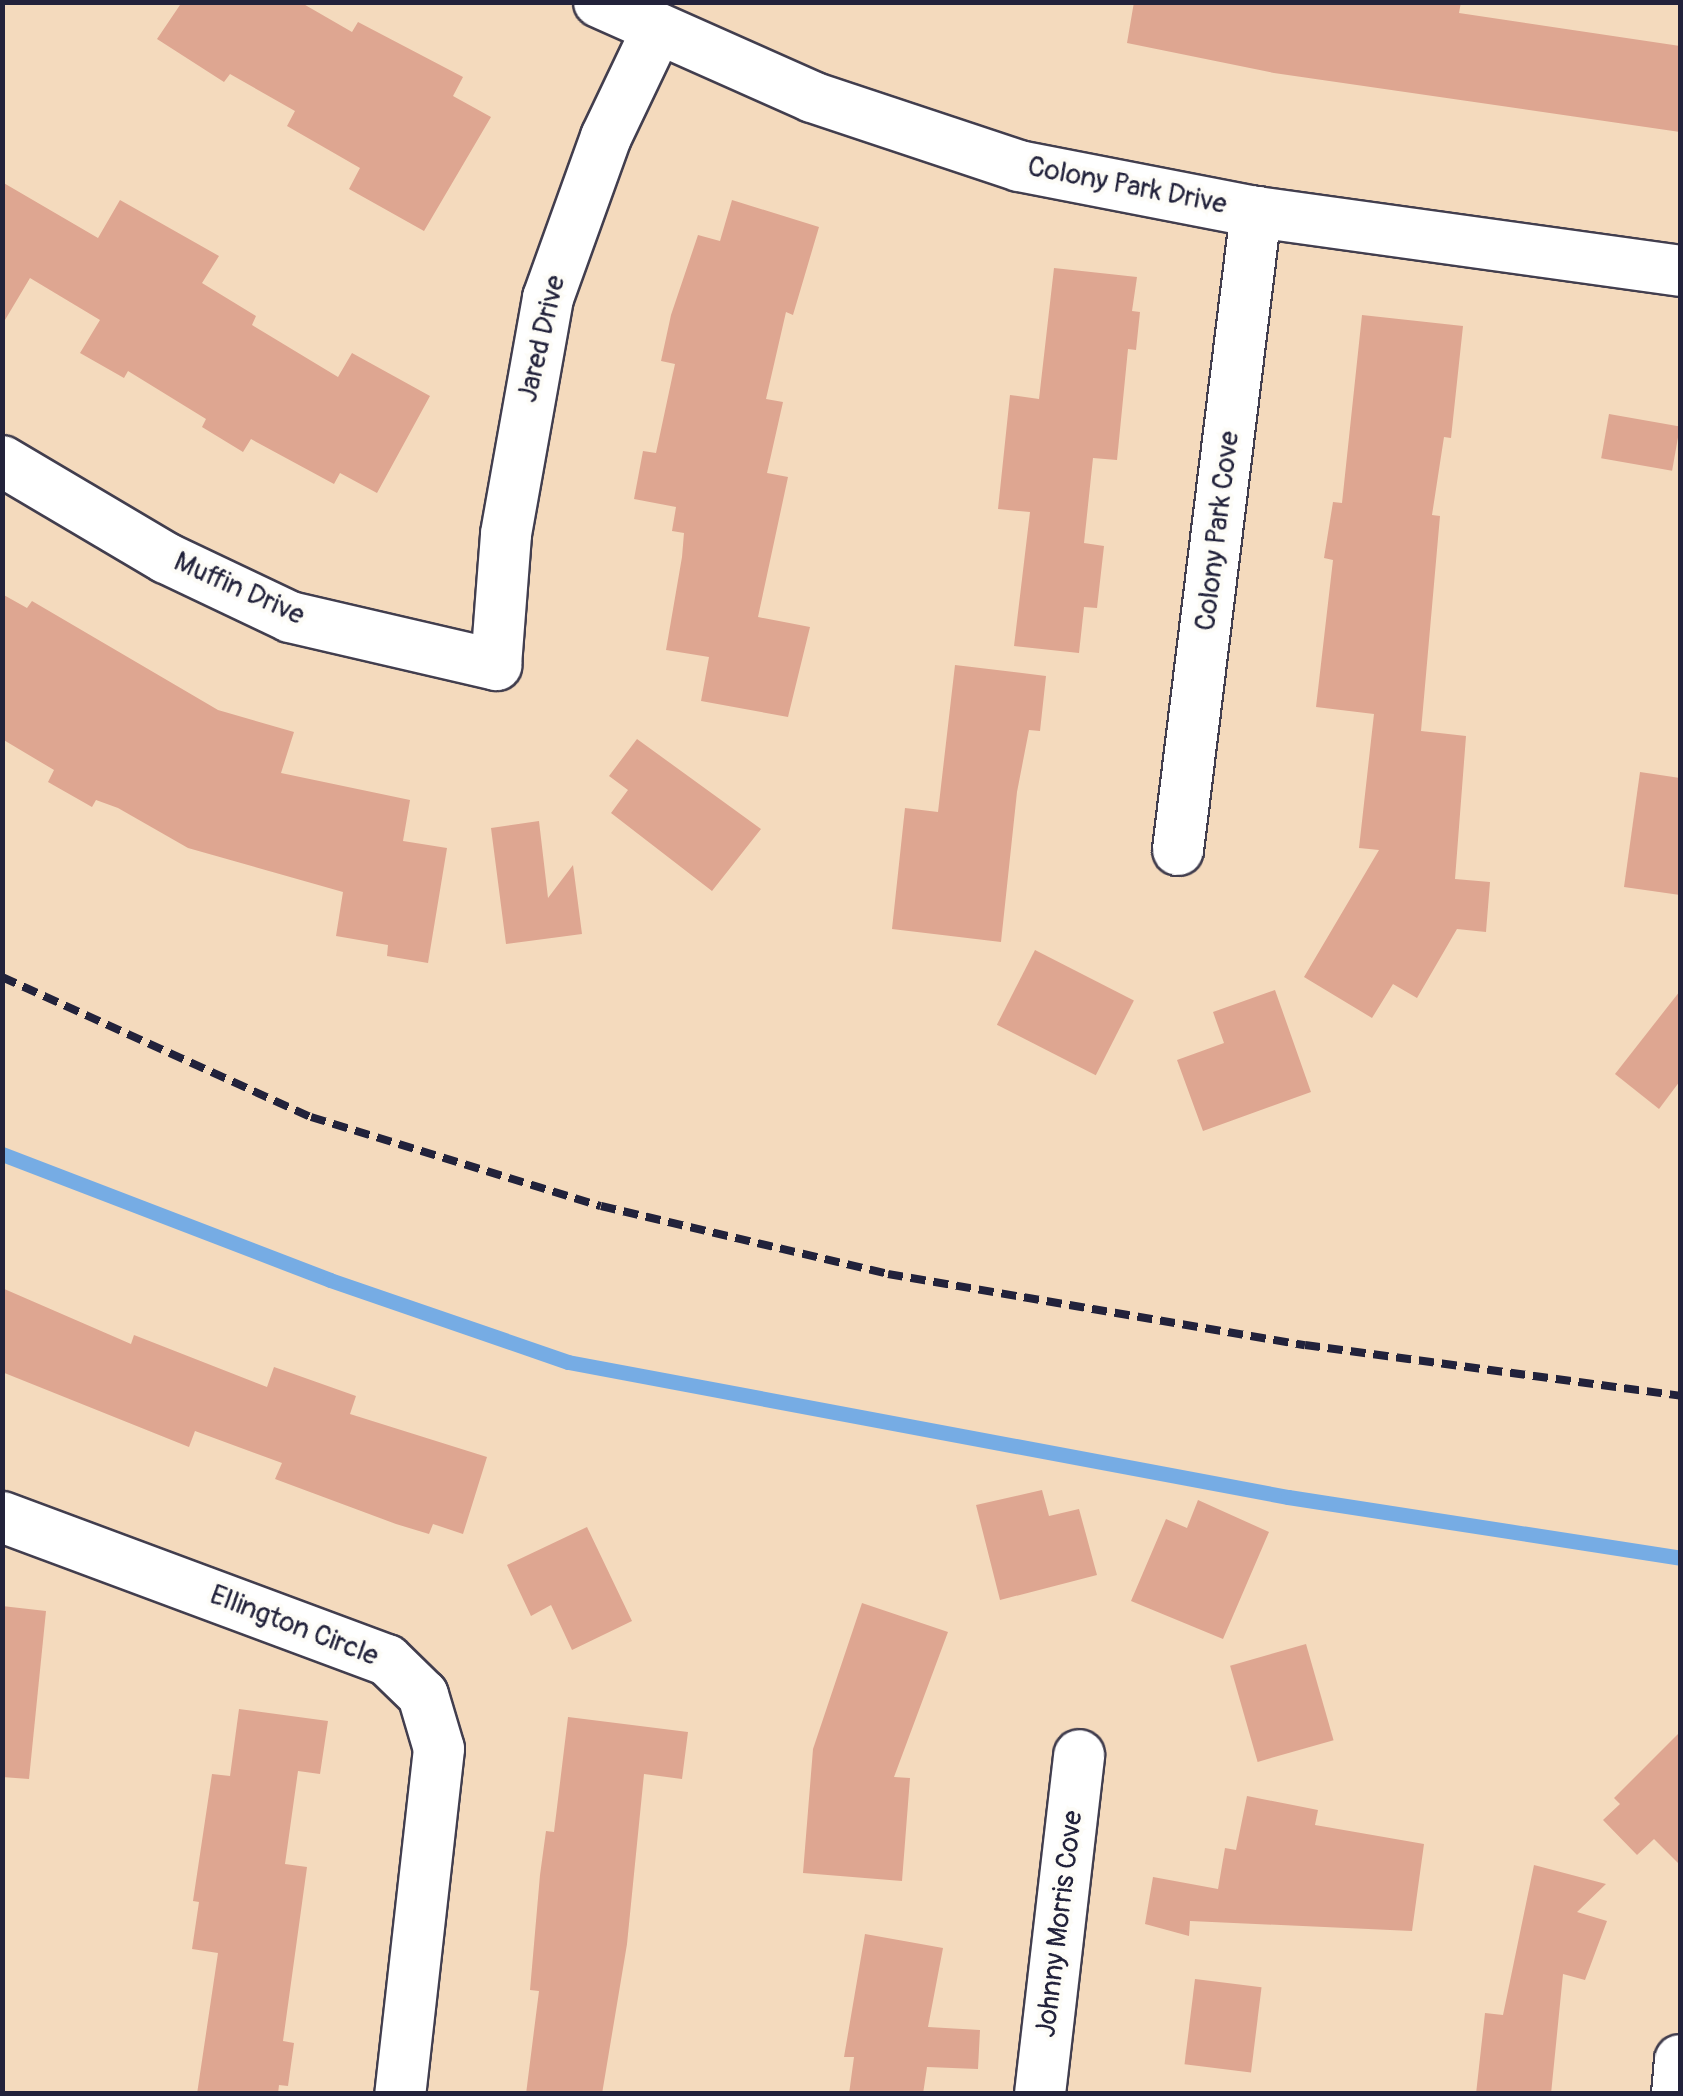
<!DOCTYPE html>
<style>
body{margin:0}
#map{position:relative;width:1683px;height:2096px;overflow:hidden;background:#f4dabd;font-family:Pangolin,sans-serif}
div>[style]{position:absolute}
.stream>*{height:15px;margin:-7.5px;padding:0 7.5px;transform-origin:7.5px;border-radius:7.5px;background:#76ace4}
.building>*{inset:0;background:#dea691;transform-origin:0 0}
.roads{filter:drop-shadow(2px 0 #423e4e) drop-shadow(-2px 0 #423e4e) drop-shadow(0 2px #423e4e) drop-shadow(0 -2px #423e4e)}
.minor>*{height:50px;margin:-25px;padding:0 25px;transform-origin:25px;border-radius:25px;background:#fff}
.rail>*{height:8px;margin-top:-4px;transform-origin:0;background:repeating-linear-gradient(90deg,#22223b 0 15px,transparent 0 23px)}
span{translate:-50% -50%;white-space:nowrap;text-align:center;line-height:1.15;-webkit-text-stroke:8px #fdfcf7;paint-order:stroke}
.street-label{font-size:28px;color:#22223b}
.frame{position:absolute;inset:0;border:5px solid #22223b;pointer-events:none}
</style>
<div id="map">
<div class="stream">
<div style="left:2px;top:1154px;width:351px;rotate:21deg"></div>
<div style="left:330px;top:1280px;width:252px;rotate:19deg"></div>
<div style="left:568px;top:1362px;width:733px;rotate:10.62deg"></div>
<div style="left:1288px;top:1497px;width:397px;rotate:8.8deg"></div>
</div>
<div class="building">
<div style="clip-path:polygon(182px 2px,300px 2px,352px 32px,358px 22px,463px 77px,453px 96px,491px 117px,424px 231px,349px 189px,360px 168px,287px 126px,295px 111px,230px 74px,224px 82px,157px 39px)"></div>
<div style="clip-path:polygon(1134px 2px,1461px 2px,1459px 13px,1680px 46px,1680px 132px,1274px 73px,1127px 43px)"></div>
<div style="clip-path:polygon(2px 182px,98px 238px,120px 200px,219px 256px,202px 283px,256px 316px,252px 325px,338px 377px,352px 353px,430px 396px,377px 493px,340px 473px,334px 484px,251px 439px,243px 452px,202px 427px,206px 419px,128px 371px,124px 378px,80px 353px,100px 320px,30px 278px,2px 325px)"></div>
<div style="clip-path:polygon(732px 200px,819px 227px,793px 315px,786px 312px,766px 399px,783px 402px,767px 473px,788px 477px,758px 617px,810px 627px,788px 717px,701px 701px,709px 657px,666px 650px,682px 557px,684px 533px,672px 531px,676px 507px,634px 499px,643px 451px,656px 453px,675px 364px,661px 361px,671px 315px,698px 235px,720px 241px)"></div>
<div style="clip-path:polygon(1054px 268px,1137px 277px,1132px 311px,1140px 312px,1136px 350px,1128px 349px,1117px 460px,1093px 458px,1084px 543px,1104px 546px,1097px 608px,1084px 607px,1079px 653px,1014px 646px,1030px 512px,998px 509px,1010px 395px,1039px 399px)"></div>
<div style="clip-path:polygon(1362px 315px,1463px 326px,1451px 438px,1444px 437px,1432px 515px,1440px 516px,1421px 731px,1466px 736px,1455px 879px,1490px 882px,1486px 932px,1457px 929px,1417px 998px,1393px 984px,1372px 1018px,1304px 977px,1379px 850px,1359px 848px,1374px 714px,1316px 707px,1333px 560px,1324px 558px,1333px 502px,1342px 503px)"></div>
<div style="left:1609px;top:414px;width:72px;height:45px;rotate:10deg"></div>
<div style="clip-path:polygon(2px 594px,27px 608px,32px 601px,218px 710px,294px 732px,281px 773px,410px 800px,403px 841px,447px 848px,428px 963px,387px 956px,388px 945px,336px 936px,343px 892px,188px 848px,118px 808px,96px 800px,92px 807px,48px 782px,54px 770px,2px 739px)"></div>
<div style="clip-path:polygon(955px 665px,1046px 676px,1040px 731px,1029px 730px,1017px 792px,1001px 942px,892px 929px,905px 808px,938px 812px)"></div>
<div style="clip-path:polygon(637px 739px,761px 829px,712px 891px,611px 813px,628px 790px,609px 776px)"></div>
<div style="clip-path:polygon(1640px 772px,1680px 778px,1680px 895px,1624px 887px)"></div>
<div style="clip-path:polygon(539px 821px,548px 898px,573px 865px,582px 934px,506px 944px,491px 828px)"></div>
<div style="left:1035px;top:950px;width:111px;height:84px;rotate:27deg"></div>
<div style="clip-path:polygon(1275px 990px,1311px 1092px,1203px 1131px,1177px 1060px,1224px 1043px,1213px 1012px)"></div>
<div style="clip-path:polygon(1680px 991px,1680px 1081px,1659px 1109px,1615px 1074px)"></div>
<div style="clip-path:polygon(2px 1288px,131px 1344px,134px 1335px,267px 1387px,274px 1367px,356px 1396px,350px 1414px,487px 1457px,463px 1534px,433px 1524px,429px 1534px,396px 1524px,275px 1479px,282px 1463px,195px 1431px,189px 1447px,2px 1372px)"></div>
<div style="clip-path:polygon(1042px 1490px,1049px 1516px,1079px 1509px,1097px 1575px,1000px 1600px,976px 1505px)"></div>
<div style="clip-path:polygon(1198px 1500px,1269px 1532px,1223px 1639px,1131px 1601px,1166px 1519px,1187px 1528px)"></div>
<div style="clip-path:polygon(587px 1527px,632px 1621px,572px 1650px,551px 1605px,531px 1616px,507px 1565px)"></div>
<div style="clip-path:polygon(862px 1603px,948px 1632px,894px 1777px,910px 1778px,902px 1881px,803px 1873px,813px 1749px)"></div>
<div style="clip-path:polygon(2px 1606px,46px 1611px,29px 1779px,2px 1777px)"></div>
<div style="left:1306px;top:1644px;width:100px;height:79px;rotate:74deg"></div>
<div style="clip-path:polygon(239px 1709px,328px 1721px,320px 1774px,298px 1771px,285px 1864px,307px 1867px,283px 2041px,294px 2043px,288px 2086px,279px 2085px,278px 2094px,197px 2094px,218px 1953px,192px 1949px,199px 1902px,193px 1901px,212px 1774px,230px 1776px)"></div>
<div style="clip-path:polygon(568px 1717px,688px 1732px,682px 1779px,644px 1774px,627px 1944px,602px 2094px,526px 2094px,539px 1991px,530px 1990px,540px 1875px,546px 1831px,554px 1832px)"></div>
<div style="clip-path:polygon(1680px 1732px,1680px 1865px,1654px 1839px,1637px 1855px,1603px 1820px,1620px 1804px,1614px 1798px)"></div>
<div style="clip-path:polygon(1247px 1796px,1318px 1810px,1315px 1825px,1424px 1844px,1412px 1931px,1190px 1921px,1189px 1936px,1145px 1924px,1153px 1877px,1218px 1889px,1225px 1848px,1236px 1850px)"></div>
<div style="clip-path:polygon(1534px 1865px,1606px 1884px,1577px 1912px,1607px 1921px,1585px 1980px,1563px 1974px,1551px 2094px,1476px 2094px,1485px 2013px,1503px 2015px)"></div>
<div style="clip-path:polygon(865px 1934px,943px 1948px,928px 2027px,980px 2030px,978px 2069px,927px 2067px,923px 2094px,849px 2094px,854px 2057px,844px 2057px)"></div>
<div style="left:1195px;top:1979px;width:67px;height:86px;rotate:7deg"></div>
</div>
<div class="roads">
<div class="minor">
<div style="left:599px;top:2px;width:233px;rotate:24deg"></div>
<div style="left:812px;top:97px;width:218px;rotate:18.4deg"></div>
<div style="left:1019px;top:166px;width:241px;rotate:11deg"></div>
<div style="left:1256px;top:212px;width:428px;rotate:7.9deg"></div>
<div style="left:2px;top:461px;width:191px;rotate:30.6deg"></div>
<div style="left:166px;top:558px;width:137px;rotate:25.4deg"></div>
<div style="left:290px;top:617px;width:212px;rotate:13.1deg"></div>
<div style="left:496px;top:665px;width:131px;rotate:-85.6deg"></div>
<div style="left:506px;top:534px;width:240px;rotate:-79.9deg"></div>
<div style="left:548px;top:298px;width:171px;rotate:-70.2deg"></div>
<div style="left:606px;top:137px;width:116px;rotate:-64.5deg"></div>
<div style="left:1178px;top:850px;width:643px;rotate:-83.03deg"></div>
<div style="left:2px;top:1517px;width:411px;rotate:20.4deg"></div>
<div style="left:387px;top:1660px;width:50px;rotate:44.2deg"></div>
<div style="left:423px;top:1695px;width:56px;rotate:73.5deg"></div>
<div style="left:439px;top:1749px;width:347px;rotate:96.4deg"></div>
<div style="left:1040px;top:2094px;width:341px;rotate:-83.4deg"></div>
<div style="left:1677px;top:2094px;width:34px;rotate:-85deg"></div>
</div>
</div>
<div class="rail">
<div style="left:2px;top:977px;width:339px;rotate:24.4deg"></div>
<div style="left:311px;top:1117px;width:303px;rotate:17.1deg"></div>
<div style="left:601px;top:1206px;width:295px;rotate:13.3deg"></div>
<div style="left:888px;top:1274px;width:423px;rotate:9.7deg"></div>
<div style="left:1305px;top:1345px;width:378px;rotate:7.7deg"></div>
</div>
<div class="street-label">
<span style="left:1127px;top:186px;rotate:11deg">Colony Park Drive</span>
<span style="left:542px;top:339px;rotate:-77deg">Jared Drive</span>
<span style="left:1218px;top:531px;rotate:-83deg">Colony Park Cove</span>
<span style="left:239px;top:589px;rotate:24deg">Muffin Drive</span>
<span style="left:294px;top:1626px;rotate:21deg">Ellington Circle</span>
<span style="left:1060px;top:1924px;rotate:-83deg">Johnny Morris Cove</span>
</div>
<div class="frame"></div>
</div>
